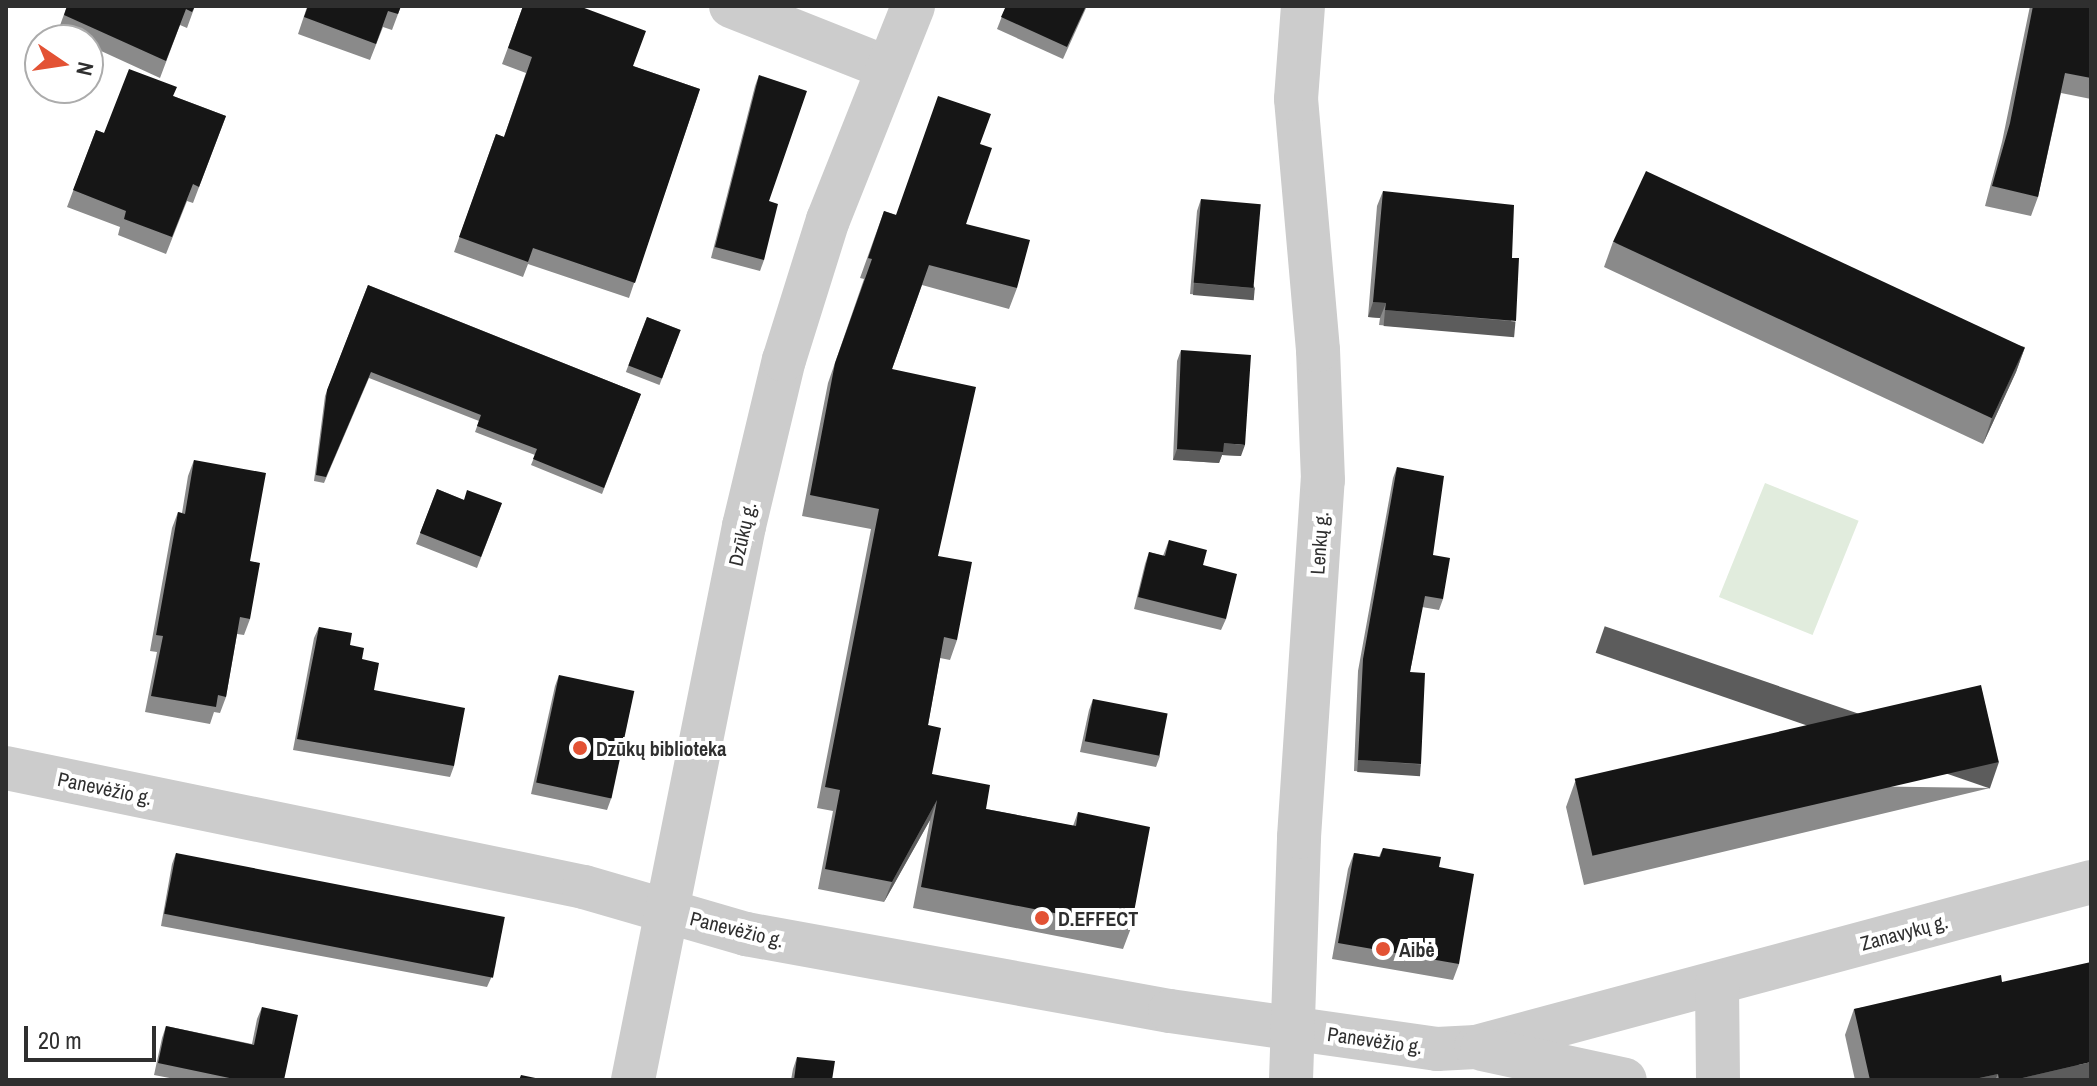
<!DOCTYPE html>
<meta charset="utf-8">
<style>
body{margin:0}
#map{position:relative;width:2097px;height:1086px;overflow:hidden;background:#fff;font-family:"Archivo Narrow",sans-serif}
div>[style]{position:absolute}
.green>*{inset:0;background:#e1ecdd;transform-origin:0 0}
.minor>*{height:44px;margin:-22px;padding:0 22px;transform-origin:22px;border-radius:22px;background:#ccc}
.wall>*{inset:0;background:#8a8a8a;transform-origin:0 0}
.shaded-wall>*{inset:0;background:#5c5c5c;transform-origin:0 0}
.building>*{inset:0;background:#161616;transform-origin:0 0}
.dots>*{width:22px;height:22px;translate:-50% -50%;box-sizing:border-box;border:4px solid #fff;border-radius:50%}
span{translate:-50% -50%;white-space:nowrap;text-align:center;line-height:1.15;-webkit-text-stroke:8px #fff;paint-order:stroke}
.street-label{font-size:20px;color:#2f2f2f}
.poi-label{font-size:20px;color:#2f2f2f;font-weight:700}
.left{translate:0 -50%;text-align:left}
.frame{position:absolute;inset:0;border:8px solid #2f2f2f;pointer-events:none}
.north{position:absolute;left:24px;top:24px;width:80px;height:80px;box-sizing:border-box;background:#fff;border:2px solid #acacac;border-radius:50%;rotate:103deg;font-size:22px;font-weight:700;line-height:32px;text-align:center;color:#2f2f2f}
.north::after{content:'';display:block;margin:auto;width:28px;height:36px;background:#e35234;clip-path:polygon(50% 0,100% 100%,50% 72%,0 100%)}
.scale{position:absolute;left:24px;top:1026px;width:132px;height:36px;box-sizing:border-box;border:4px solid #2f2f2f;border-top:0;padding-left:10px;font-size:24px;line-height:28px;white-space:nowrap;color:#2f2f2f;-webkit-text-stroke:6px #fff;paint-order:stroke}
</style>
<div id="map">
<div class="green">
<div style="left:1765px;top:483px;width:101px;height:123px;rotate:22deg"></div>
</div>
<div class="minor">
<div style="left:731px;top:6px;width:166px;rotate:21.6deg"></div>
<div style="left:6px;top:768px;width:590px;rotate:11.63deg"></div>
<div style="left:584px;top:887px;width:169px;rotate:16.2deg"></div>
<div style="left:746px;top:934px;width:431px;rotate:10.3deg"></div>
<div style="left:1170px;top:1011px;width:270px;rotate:8.1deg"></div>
<div style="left:1437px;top:1049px;width:39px;rotate:-3deg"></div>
<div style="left:1476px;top:1047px;width:637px;rotate:-15.02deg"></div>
<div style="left:1717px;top:984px;width:96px;rotate:89.4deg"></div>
<div style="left:1482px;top:1049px;width:146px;rotate:12.2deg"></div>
<div style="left:633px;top:1080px;width:565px;rotate:-78.67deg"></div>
<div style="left:744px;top:526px;width:171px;rotate:-76.5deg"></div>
<div style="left:784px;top:360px;width:147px;rotate:-72.6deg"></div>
<div style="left:828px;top:220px;width:230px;rotate:-68.3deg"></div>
<div style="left:1291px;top:1080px;width:243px;rotate:-88.1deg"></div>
<div style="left:1299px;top:837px;width:358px;rotate:-86.2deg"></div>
<div style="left:1323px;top:480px;width:130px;rotate:-92.2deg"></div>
<div style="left:1318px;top:350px;width:252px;rotate:-95deg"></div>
<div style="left:1296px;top:99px;width:93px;rotate:-85.7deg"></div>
</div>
<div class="wall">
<div style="clip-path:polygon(67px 6px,195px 6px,187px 28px,180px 25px,160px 78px,88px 45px,88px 40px,77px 40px,58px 31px)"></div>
<div style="clip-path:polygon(304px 6px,401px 6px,392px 30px,383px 27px,370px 60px,298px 34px,307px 7px)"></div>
<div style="clip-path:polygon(523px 6px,633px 66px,700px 89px,629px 298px,528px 264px,523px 277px,454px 252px,496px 134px,504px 137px,526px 73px,502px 64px)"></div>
<div style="clip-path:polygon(1006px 6px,1087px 6px,1063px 59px,997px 29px)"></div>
<div style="clip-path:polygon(2030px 6px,2091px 6px,2091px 99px,2061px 93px,2038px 197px,2031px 216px,1985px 206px,2002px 142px)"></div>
<div style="clip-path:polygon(759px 75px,769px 201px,764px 260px,760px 271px,711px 258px,755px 86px)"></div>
<div style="clip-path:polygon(173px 96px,226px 116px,193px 203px,187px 201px,166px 254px,118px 235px,120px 227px,67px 207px,96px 130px,104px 133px)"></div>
<div style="clip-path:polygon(980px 144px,966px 224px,1017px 288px,1009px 309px,922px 285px,892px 369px,938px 556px,957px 640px,950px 660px,940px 658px,928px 725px,932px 774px,986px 809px,1073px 826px,1078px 812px,1131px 928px,1123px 949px,913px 908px,930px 820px,884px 902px,818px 889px,833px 811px,817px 808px,871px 529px,802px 516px,828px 383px,864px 279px,860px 278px,884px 211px,896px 215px)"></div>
<div style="clip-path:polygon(1383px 191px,1512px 258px,1511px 336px,1379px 325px,1380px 318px,1368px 317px,1377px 206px)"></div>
<div style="clip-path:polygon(1201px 199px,1255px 288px,1250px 299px,1190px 294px,1197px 211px)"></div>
<div style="clip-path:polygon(1613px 242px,2025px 347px,2016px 372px,1983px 444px,1604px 267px)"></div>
<div style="clip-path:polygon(368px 285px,641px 394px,602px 494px,531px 465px,535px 455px,475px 432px,479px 421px,369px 378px,324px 483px,314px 481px,325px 396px)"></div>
<div style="left:647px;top:317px;width:36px;height:59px;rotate:21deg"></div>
<div style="clip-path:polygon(1181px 350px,1241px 456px,1222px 455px,1219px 463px,1173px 460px,1177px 361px)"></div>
<div style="clip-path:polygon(194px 460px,250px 561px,250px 619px,244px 635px,237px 634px,226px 697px,220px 713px,214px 712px,210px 724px,145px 712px,157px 652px,150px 651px,172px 528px,178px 512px,182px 513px,188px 476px)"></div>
<div style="clip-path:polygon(1397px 467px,1433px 555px,1443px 599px,1439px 610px,1422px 607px,1410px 672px,1421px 764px,1417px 775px,1354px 771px,1358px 671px,1393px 478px)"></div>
<div style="clip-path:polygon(437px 489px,464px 500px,502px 503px,477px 568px,416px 544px)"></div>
<div style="clip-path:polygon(1169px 540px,1203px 565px,1226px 619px,1221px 630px,1134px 609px,1145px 564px,1149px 552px,1163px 556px)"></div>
<div style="clip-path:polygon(319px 627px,350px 645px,362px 659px,374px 690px,454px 766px,450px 777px,293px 750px,314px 638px)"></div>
<div style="clip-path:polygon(559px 675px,611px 799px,607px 810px,531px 794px,555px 686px)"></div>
<div style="clip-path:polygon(1093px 699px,1160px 756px,1156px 767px,1080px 752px,1089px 710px)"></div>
<div style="clip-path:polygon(1575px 782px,1990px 788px,1584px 885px,1566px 807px)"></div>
<div style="clip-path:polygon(1383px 848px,1439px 867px,1459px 964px,1453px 980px,1332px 959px,1348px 869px,1354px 853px,1379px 857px)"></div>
<div style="clip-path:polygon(176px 853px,492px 976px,487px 987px,161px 926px,172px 864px)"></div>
<div style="clip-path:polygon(2002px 982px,2091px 1080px,1855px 1080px,1845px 1035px,1854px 1009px)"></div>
<div style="clip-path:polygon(262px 1007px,284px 1080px,180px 1080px,154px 1075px,162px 1038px,166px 1026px,252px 1044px,257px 1019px)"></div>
<div style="clip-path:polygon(797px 1057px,832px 1080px,791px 1080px,793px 1069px)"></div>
</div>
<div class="shaded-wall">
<div style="left:1194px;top:283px;width:61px;height:12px;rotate:5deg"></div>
<div style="clip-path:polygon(1373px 302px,1386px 303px,1380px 318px,1368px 317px)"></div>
<div style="left:1385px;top:310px;width:131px;height:16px;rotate:5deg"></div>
<div style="clip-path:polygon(2025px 347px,2016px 372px,1983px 444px,1992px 418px)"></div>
<div style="clip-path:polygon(1224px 443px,1245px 445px,1241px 456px,1222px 455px,1219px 463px,1173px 460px,1177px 449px)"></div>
<div style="left:1358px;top:760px;width:63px;height:12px;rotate:4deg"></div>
<div style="left:1999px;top:762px;width:28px;height:417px;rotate:109deg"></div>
<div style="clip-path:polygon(937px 800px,930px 820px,884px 902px,892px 882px)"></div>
<div style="clip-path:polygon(2091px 1062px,2091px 1080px,2014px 1080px)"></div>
<div style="clip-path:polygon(1998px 1074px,1995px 1080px,1970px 1080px)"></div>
</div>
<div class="building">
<div style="clip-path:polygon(67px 6px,195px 6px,192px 12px,186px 9px,166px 61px,64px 15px)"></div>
<div style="clip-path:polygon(308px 6px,401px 6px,398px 14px,388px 11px,376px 44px,304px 17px)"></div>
<div style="clip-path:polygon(523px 6px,579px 6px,646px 31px,633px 66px,700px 89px,635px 283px,533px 248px,528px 262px,459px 237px,496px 134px,504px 137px,532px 57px,508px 48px)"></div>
<div style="clip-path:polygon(1006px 6px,1086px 6px,1067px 47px,1001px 17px)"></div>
<div style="clip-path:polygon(2033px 6px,2091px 6px,2091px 78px,2065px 73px,2038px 197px,1992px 186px,2010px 123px)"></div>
<div style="clip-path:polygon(129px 69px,177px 87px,173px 96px,226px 116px,199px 187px,193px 184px,172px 237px,124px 219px,126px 211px,73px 190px,96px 130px,104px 133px)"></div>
<div style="clip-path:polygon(759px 75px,807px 91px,769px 201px,778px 204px,764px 260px,715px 247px)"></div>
<div style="clip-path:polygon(938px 96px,991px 114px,980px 144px,992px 148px,966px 224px,1030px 240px,1017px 288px,929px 265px,892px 369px,976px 387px,938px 556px,972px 562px,957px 640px,944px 637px,928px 725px,941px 728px,932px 774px,990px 785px,986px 809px,1076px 826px,1078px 812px,1150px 827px,1131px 928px,921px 887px,937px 800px,892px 882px,825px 869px,840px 790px,825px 787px,879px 509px,810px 495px,835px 363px,872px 259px,868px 258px,884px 211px,896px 215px)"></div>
<div style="left:1646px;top:171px;width:418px;height:78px;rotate:25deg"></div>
<div style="clip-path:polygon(1383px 191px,1514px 205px,1512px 258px,1519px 258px,1516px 321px,1385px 310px,1386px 303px,1373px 302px)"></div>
<div style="left:1201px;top:199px;width:60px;height:84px;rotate:5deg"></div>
<div style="clip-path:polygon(368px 285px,641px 394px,604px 488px,533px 459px,537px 449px,477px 426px,481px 415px,371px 372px,326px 477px,316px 475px,327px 390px)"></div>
<div style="left:647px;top:317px;width:36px;height:52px;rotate:21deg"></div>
<div style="clip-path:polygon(1181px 350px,1251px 355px,1245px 445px,1224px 443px,1223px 452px,1177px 449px)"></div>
<div style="clip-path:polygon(194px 460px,266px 473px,250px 561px,260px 563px,250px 619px,240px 617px,226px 697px,218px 695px,216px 707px,151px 696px,163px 636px,156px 635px,178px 512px,185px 514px)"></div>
<div style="clip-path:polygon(1397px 467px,1444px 476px,1433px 555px,1450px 558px,1443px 599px,1425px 596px,1410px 672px,1425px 673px,1421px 764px,1358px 760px,1363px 659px)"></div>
<div style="clip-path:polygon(437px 489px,464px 500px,467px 490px,502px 503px,481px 557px,420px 533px)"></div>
<div style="clip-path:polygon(1169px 540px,1207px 550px,1203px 565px,1237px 574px,1226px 619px,1138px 597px,1149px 552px,1165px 556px)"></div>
<div style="clip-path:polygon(319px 627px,352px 633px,350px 645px,364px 648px,362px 659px,379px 663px,374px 690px,465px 708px,454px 766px,297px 739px)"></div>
<div style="left:559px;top:675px;width:77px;height:110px;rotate:12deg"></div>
<div style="left:1981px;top:685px;width:79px;height:417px;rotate:77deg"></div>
<div style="left:1093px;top:699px;width:76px;height:43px;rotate:11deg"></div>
<div style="clip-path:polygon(1383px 848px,1441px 857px,1439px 867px,1474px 874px,1459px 964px,1338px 943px,1354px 853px,1380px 857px)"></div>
<div style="left:176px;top:853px;width:335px;height:62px;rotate:11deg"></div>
<div style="clip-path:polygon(2091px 962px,2091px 1062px,2014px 1080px,1999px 1080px,1998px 1074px,1970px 1080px,1870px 1080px,1854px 1009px,2001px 975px,2002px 982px)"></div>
<div style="clip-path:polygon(262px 1007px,298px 1015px,284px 1080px,239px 1080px,158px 1063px,166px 1026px,254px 1045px)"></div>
<div style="clip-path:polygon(797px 1057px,835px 1061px,832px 1080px,794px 1080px)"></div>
<div style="clip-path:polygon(521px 1075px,545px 1080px,519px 1080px)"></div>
</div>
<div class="dots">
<div style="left:580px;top:748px;background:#e35234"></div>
<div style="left:1042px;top:918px;background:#e35234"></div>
<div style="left:1383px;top:949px;background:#e35234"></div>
</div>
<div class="street-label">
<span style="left:742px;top:534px;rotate:-77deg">Dzūkų g.</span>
<span style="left:1319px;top:543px;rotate:-86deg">Lenkų g.</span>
<span style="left:105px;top:788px;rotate:12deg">Panevėžio g.</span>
<span style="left:737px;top:929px;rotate:14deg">Panevėžio g.</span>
<span style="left:1904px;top:932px;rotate:-15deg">Zanavykų g.</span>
<span style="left:1375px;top:1040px;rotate:8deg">Panevėžio g.</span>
</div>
<div class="poi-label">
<span class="left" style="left:596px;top:748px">Dzūkų biblioteka</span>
<span class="left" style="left:1058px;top:918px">D.EFFECT</span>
<span class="left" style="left:1399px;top:949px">Aibė</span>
</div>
<div class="frame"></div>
<div class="north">N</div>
<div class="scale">20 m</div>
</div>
